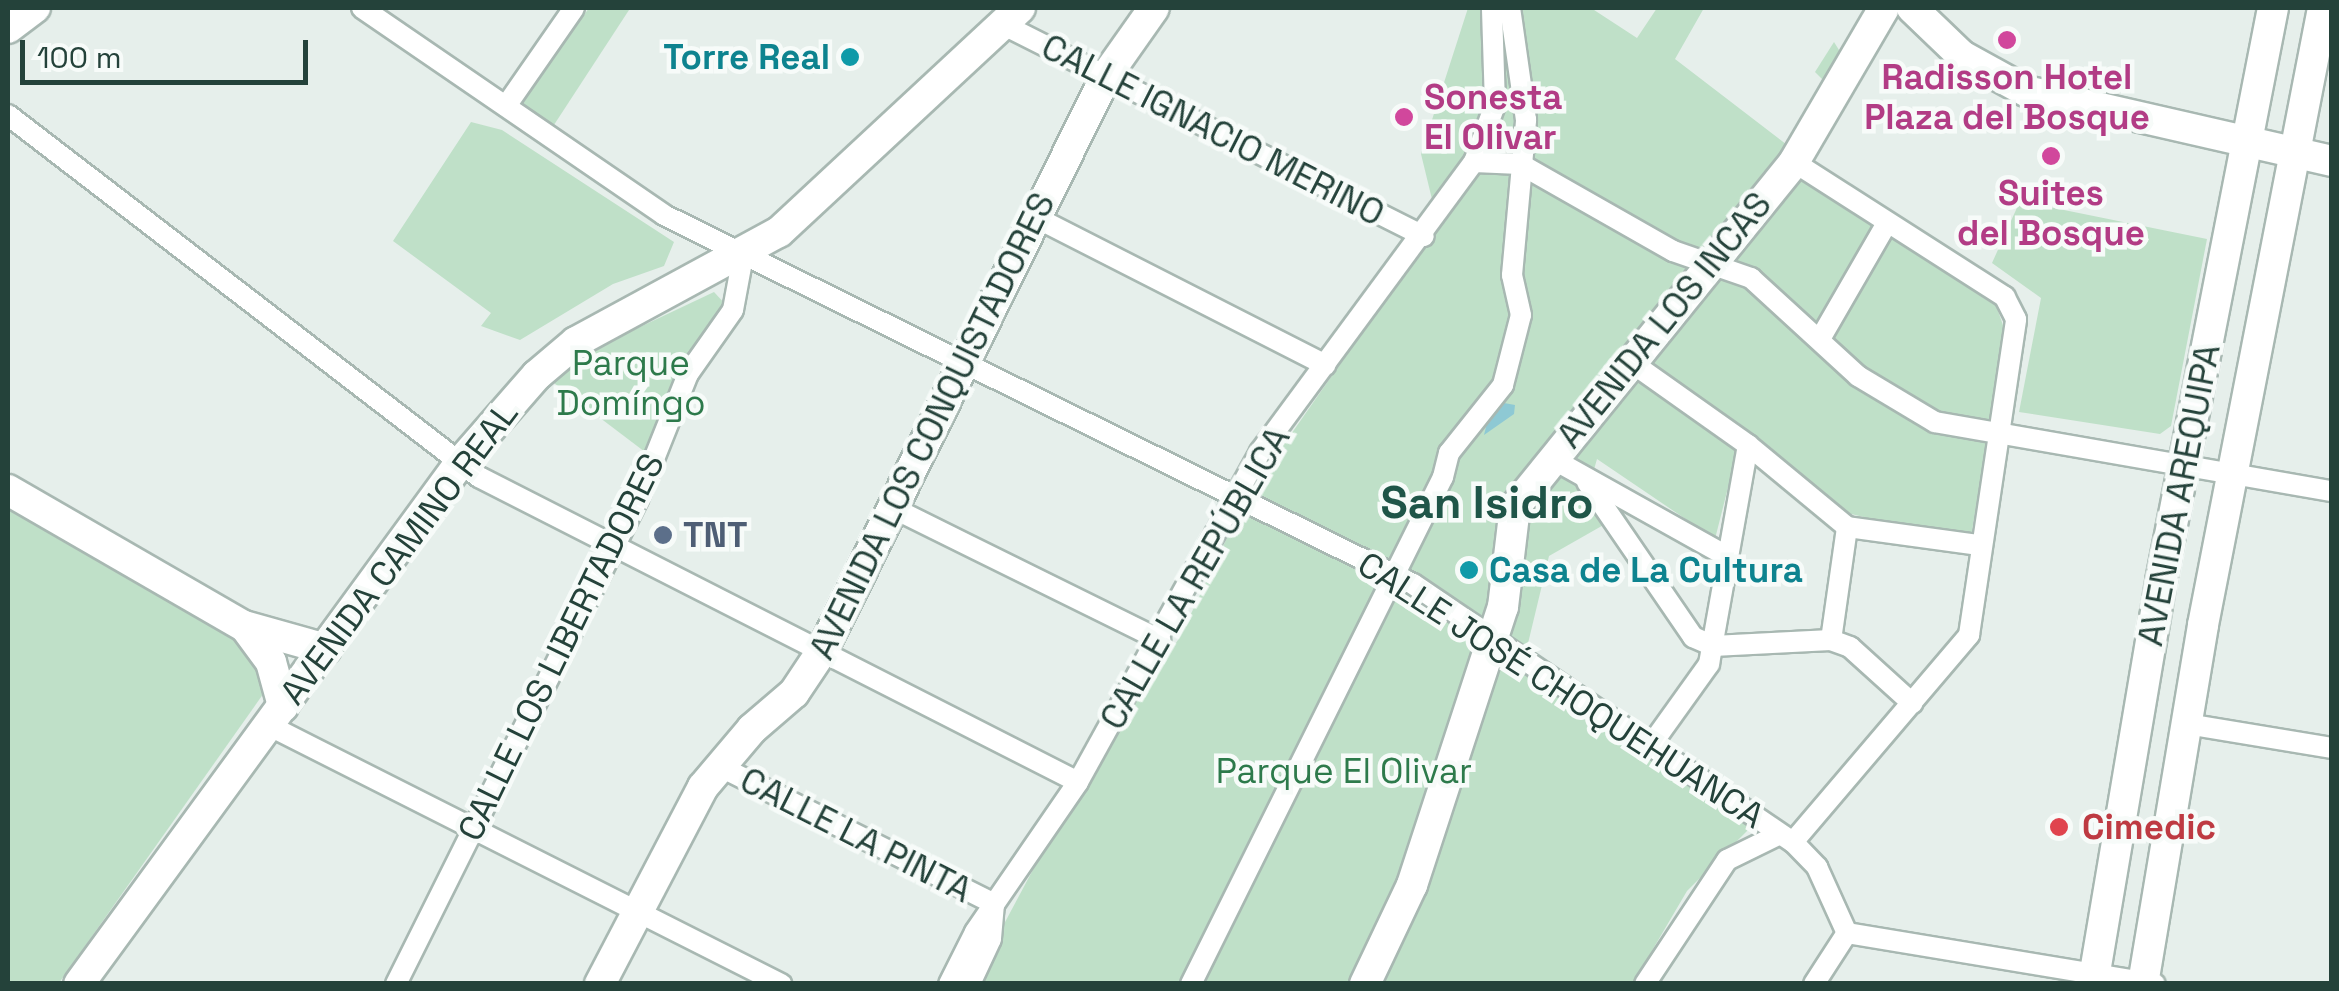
<!DOCTYPE html>
<meta charset="utf-8">
<style>
body{margin:0}
#map{position:relative;width:2339px;height:991px;overflow:hidden;background:#e6efeb;font-family:"Space Grotesk",sans-serif}
div>[style]{position:absolute}
.green>*{inset:0;background:#bfe0c8}
.water>*{inset:0;background:#8ec9d4}
.roads{filter:drop-shadow(2px 0 #a8b8b2) drop-shadow(-2px 0 #a8b8b2) drop-shadow(0 2px #a8b8b2) drop-shadow(0 -2px #a8b8b2)}
.street>*{height:20px;margin:-10px;padding:0 10px;transform-origin:10px;border-radius:10px;background:#fff}
.secondary>*{height:30px;margin:-15px;padding:0 15px;transform-origin:15px;border-radius:15px;background:#fff}
.dots>*{width:28px;height:28px;translate:-50% -50%;box-sizing:border-box;border:5px solid #f7fbf9;border-radius:50%}
span{translate:-50% -50%;white-space:nowrap;text-align:center;line-height:1.15;-webkit-text-stroke:9px #f7fbf9;paint-order:stroke}
.culture-label{font-size:35px;color:#0d838f;font-weight:700}
.right{translate:-100% -50%;text-align:right}
.left{translate:0 -50%;text-align:left}
.hotel-label{font-size:35px;color:#b23c85;font-weight:700}
.street-label{font-size:35px;color:#24423a}
.park-label{font-size:35px;color:#2d7a4b}
.service-label{font-size:35px;color:#4e5e75;font-weight:700}
.health-label{font-size:35px;color:#be3a42;font-weight:700}
.district-label{font-size:45px;color:#1f5548;font-weight:700}
.frame{position:absolute;inset:0;border:10px solid #24423a;pointer-events:none}
.scale{position:absolute;left:20px;top:40px;width:288px;height:45px;box-sizing:border-box;border:5px solid #24423a;border-top:0;padding-left:12px;font-size:30px;line-height:35px;white-space:nowrap;color:#24423a;-webkit-text-stroke:8px #f7fbf9;paint-order:stroke}
</style>
<div id="map">
<div class="green">
<div style="clip-path:polygon(589px 8px,629px 10px,550px 131px,519px 105px)"></div>
<div style="clip-path:polygon(1468px 8px,1591px 8px,1637px 38px,1657px 8px,1704px 8px,1675px 59px,1996px 305px,2005px 331px,1970px 543px,1843px 512px,1749px 436px,1737px 452px,1715px 539px,1597px 459px,1591px 480px,1607px 523px,1549px 556px,1524px 660px,1755px 823px,1687px 891px,1633px 983px,972px 984px,1074px 793px,1180px 637px,1245px 500px,1438px 224px,1421px 154px)"></div>
<div style="clip-path:polygon(1834px 42px,1844px 58px,1827px 84px,1815px 72px)"></div>
<div style="clip-path:polygon(471px 122px,502px 130px,674px 242px,664px 266px,613px 284px,520px 340px,481px 326px,491px 313px,393px 241px)"></div>
<div style="clip-path:polygon(2020px 201px,2207px 239px,2171px 426px,2160px 434px,2019px 412px,2041px 298px,1992px 263px)"></div>
<div style="clip-path:polygon(714px 292px,727px 306px,649px 455px,550px 380px,568px 361px)"></div>
<div style="clip-path:polygon(8px 504px,246px 635px,266px 690px,59px 983px,8px 983px)"></div>
</div>
<div class="water">
<div style="clip-path:polygon(1504px 403px,1515px 405px,1514px 414px,1484px 435px,1488px 419px)"></div>
</div>
<div class="roads">
<div class="street">
<div style="left:362px;top:8px;width:366px;rotate:34.4deg"></div>
<div style="left:664px;top:215px;width:835px;rotate:26.23deg"></div>
<div style="left:1413px;top:584px;width:459px;rotate:34.2deg"></div>
<div style="left:1793px;top:842px;width:35px;rotate:46deg"></div>
<div style="left:1817px;top:867px;width:72px;rotate:65.6deg"></div>
<div style="left:1002px;top:24px;width:472px;rotate:26.7deg"></div>
<div style="left:506px;top:106px;width:119px;rotate:-55.2deg"></div>
<div style="left:8px;top:115px;width:594px;rotate:37.55deg"></div>
<div style="left:479px;top:477px;width:672px;rotate:26.98deg"></div>
<div style="left:1474px;top:162px;width:46px;rotate:2.5deg"></div>
<div style="left:1520px;top:164px;width:176px;rotate:29.6deg"></div>
<div style="left:1673px;top:251px;width:83px;rotate:19.1deg"></div>
<div style="left:1751px;top:278px;width:145px;rotate:42.5deg"></div>
<div style="left:1858px;top:376px;width:90px;rotate:30.9deg"></div>
<div style="left:1935px;top:422px;width:403px;rotate:9.9deg"></div>
<div style="left:1035px;top:217px;width:326px;rotate:27deg"></div>
<div style="left:1820px;top:339px;width:134px;rotate:-60deg"></div>
<div style="left:1628px;top:360px;width:147px;rotate:35.3deg"></div>
<div style="left:1748px;top:445px;width:129px;rotate:39.6deg"></div>
<div style="left:1847px;top:527px;width:133px;rotate:7.8deg"></div>
<div style="left:1551px;top:458px;width:203px;rotate:29.2deg"></div>
<div style="left:1587px;top:482px;width:188px;rotate:55.6deg"></div>
<div style="left:1693px;top:637px;width:22px;rotate:24deg"></div>
<div style="left:1713px;top:646px;width:118px;rotate:-2.9deg"></div>
<div style="left:1831px;top:640px;width:20px;rotate:20deg"></div>
<div style="left:1850px;top:647px;width:84px;rotate:42.1deg"></div>
<div style="left:895px;top:509px;width:296px;rotate:26.3deg"></div>
<div style="left:1831px;top:640px;width:114px;rotate:-81.9deg"></div>
<div style="left:2187px;top:724px;width:147px;rotate:9.4deg"></div>
<div style="left:268px;top:725px;width:575px;rotate:26.79deg"></div>
<div style="left:1651px;top:745px;width:100px;rotate:-54.4deg"></div>
<div style="left:1709px;top:664px;width:222px;rotate:-79.9deg"></div>
<div style="left:719px;top:766px;width:308px;rotate:26.6deg"></div>
<div style="left:994px;top:904px;width:35px;rotate:95deg"></div>
<div style="left:991px;top:939px;width:50px;rotate:115deg"></div>
<div style="left:1793px;top:842px;width:272px;rotate:-49.6deg"></div>
<div style="left:1969px;top:635px;width:319px;rotate:-81.5deg"></div>
<div style="left:2016px;top:319px;width:25px;rotate:-117deg"></div>
<div style="left:2005px;top:297px;width:250px;rotate:-147.4deg"></div>
<div style="left:1847px;top:933px;width:312px;rotate:9.4deg"></div>
<div style="left:396px;top:984px;width:542px;rotate:-63.48deg"></div>
<div style="left:638px;top:499px;width:135px;rotate:-68.2deg"></div>
<div style="left:688px;top:374px;width:78px;rotate:-54.9deg"></div>
<div style="left:733px;top:310px;width:55px;rotate:-79.5deg"></div>
<div style="left:949px;top:984px;width:58px;rotate:-63.4deg"></div>
<div style="left:975px;top:932px;width:182px;rotate:-55.5deg"></div>
<div style="left:1078px;top:782px;width:377px;rotate:-61.1deg"></div>
<div style="left:1260px;top:452px;width:360px;rotate:-53.6deg"></div>
<div style="left:1474px;top:162px;width:61px;rotate:-69.8deg"></div>
<div style="left:1495px;top:105px;width:97px;rotate:-91.8deg"></div>
<div style="left:1191px;top:984px;width:566px;rotate:-63.57deg"></div>
<div style="left:1443px;top:477px;width:25px;rotate:-76deg"></div>
<div style="left:1449px;top:453px;width:87px;rotate:-51.5deg"></div>
<div style="left:1503px;top:385px;width:72px;rotate:-75.6deg"></div>
<div style="left:1521px;top:315px;width:41px;rotate:-102.7deg"></div>
<div style="left:1512px;top:275px;width:156px;rotate:-84.8deg"></div>
<div style="left:1526px;top:120px;width:113px;rotate:-98.1deg"></div>
<div style="left:1645px;top:984px;width:149px;rotate:-56.5deg"></div>
<div style="left:1727px;top:860px;width:59px;rotate:-26.1deg"></div>
<div style="left:1814px;top:984px;width:61px;rotate:-57.1deg"></div>
</div>
<div class="secondary">
<div style="left:1912px;top:8px;width:69px;rotate:43.8deg"></div>
<div style="left:1962px;top:56px;width:73px;rotate:28.7deg"></div>
<div style="left:2026px;top:91px;width:314px;rotate:12.9deg"></div>
<div style="left:8px;top:28px;width:34px;rotate:-37deg"></div>
<div style="left:8px;top:490px;width:272px;rotate:30deg"></div>
<div style="left:244px;top:626px;width:85px;rotate:15.7deg"></div>
<div style="left:246px;top:628px;width:42px;rotate:53.7deg"></div>
<div style="left:271px;top:662px;width:46px;rotate:74.7deg"></div>
<div style="left:79px;top:984px;width:644px;rotate:-53.84deg"></div>
<div style="left:459px;top:464px;width:118px;rotate:-48.8deg"></div>
<div style="left:537px;top:375px;width:51px;rotate:-40.2deg"></div>
<div style="left:576px;top:342px;width:231px;rotate:-28.5deg"></div>
<div style="left:779px;top:232px;width:329px;rotate:-42.9deg"></div>
<div style="left:600px;top:984px;width:222px;rotate:-62.4deg"></div>
<div style="left:703px;top:787px;width:76px;rotate:-49.8deg"></div>
<div style="left:752px;top:729px;width:55px;rotate:-40.6deg"></div>
<div style="left:794px;top:693px;width:50px;rotate:-56.3deg"></div>
<div style="left:822px;top:651px;width:641px;rotate:-63.71deg"></div>
<div style="left:1106px;top:76px;width:83px;rotate:-54.8deg"></div>
<div style="left:1365px;top:984px;width:110px;rotate:-64.6deg"></div>
<div style="left:1412px;top:885px;width:293px;rotate:-71.9deg"></div>
<div style="left:1503px;top:607px;width:101px;rotate:-83.2deg"></div>
<div style="left:1515px;top:507px;width:444px;rotate:-51deg"></div>
<div style="left:1794px;top:162px;width:178px;rotate:-59.7deg"></div>
<div style="left:2093px;top:984px;width:409px;rotate:-80.4deg"></div>
<div style="left:2161px;top:581px;width:584px;rotate:-78.94deg"></div>
<div style="left:2143px;top:984px;width:364px;rotate:-80.5deg"></div>
<div style="left:2203px;top:625px;width:629px;rotate:-78.99deg"></div>
</div>
</div>
<div class="dots">
<div style="left:2007px;top:40px;background:#d1479c"></div>
<div style="left:850px;top:57px;background:#0f9aa8"></div>
<div style="left:1404px;top:117px;background:#d1479c"></div>
<div style="left:2051px;top:156px;background:#d1479c"></div>
<div style="left:663px;top:535px;background:#5c6f8a"></div>
<div style="left:1469px;top:570px;background:#0f9aa8"></div>
<div style="left:2059px;top:827px;background:#e0444e"></div>
</div>
<div class="culture-label">
<span class="right" style="left:830px;top:57px">Torre Real</span>
<span class="left" style="left:1489px;top:570px">Casa de La Cultura</span>
</div>
<div class="hotel-label">
<span style="left:2007px;top:97px">Radisson Hotel<br>Plaza del Bosque</span>
<span class="left" style="left:1424px;top:117px">Sonesta<br>El Olivar</span>
<span style="left:2051px;top:213px">Suites<br>del Bosque</span>
</div>
<div class="street-label">
<span style="left:1213px;top:130px;rotate:27deg">CALLE IGNACIO MERINO</span>
<span style="left:1664px;top:320px;rotate:-51deg">AVENIDA LOS INCAS</span>
<span style="left:932px;top:426px;rotate:-64deg">AVENIDA LOS CONQUISTADORES</span>
<span style="left:2179px;top:495px;rotate:-79deg">AVENIDA AREQUIPA</span>
<span style="left:399px;top:553px;rotate:-53deg">AVENIDA CAMINO REAL</span>
<span style="left:1195px;top:578px;rotate:-60deg">CALLE LA REPÚBLICA</span>
<span style="left:561px;top:647px;rotate:-64deg">CALLE LOS LIBERTADORES</span>
<span style="left:1561px;top:690px;rotate:33deg">CALLE JOSÉ CHOQUEHUANCA</span>
<span style="left:856px;top:835px;rotate:27deg">CALLE LA PINTA</span>
</div>
<div class="park-label">
<span style="left:631px;top:383px">Parque<br>Domíngo</span>
<span style="left:1344px;top:771px">Parque El Olivar</span>
</div>
<div class="service-label">
<span class="left" style="left:683px;top:535px">TNT</span>
</div>
<div class="health-label">
<span class="left" style="left:2082px;top:827px">Cimedic</span>
</div>
<div class="district-label">
<span style="left:1487px;top:503px">San Isidro</span>
</div>
<div class="frame"></div>
<div class="scale">100 m</div>
</div>
